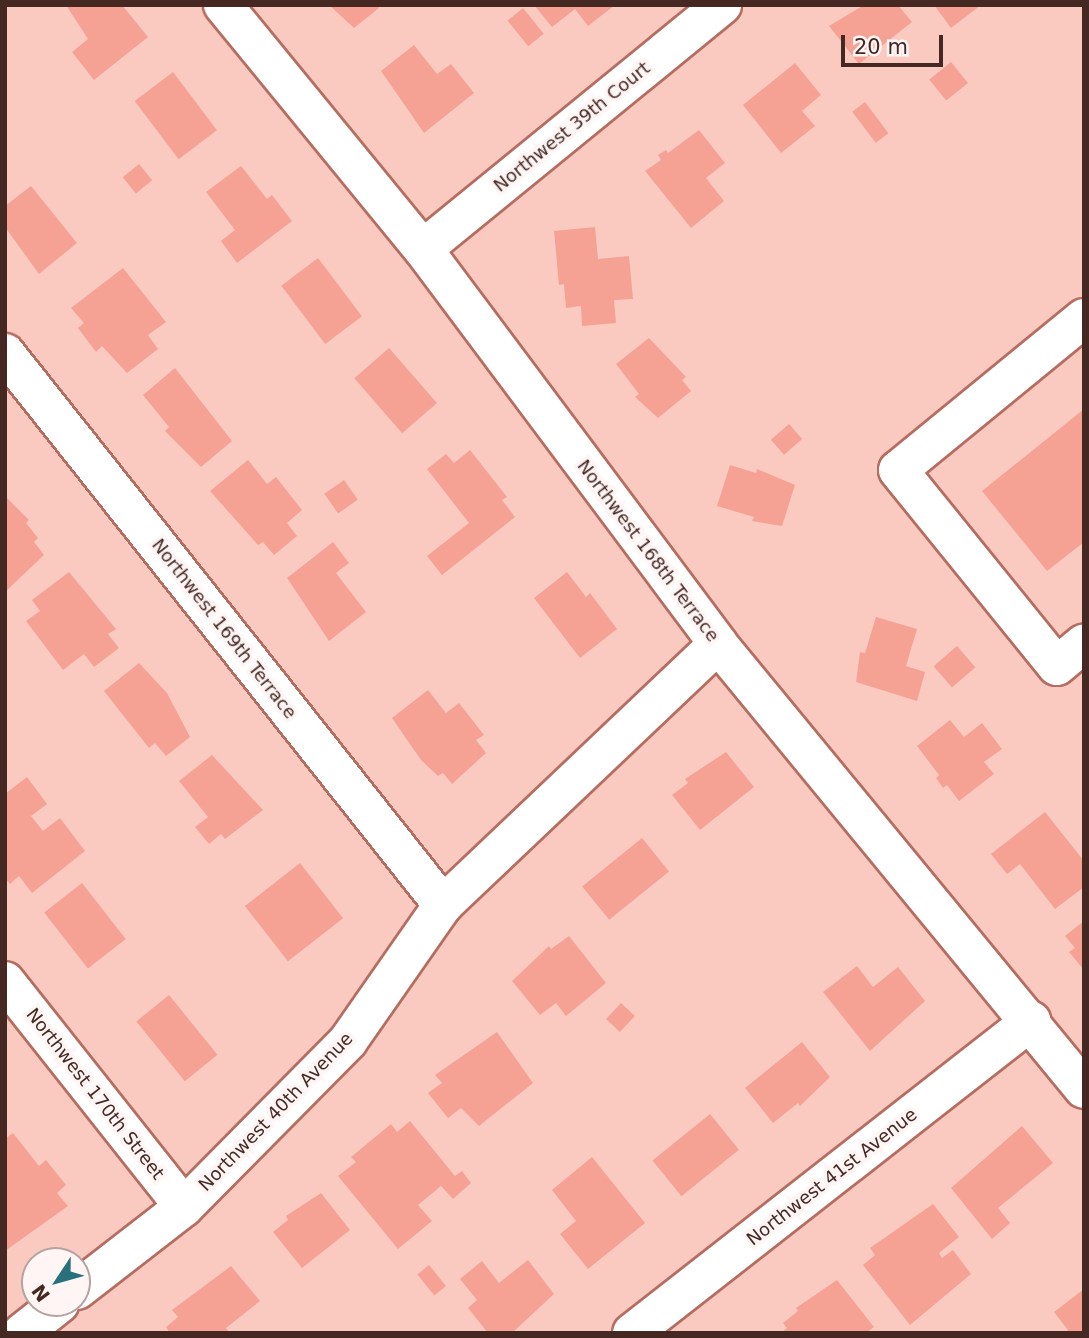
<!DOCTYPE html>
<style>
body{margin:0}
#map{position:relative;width:1089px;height:1338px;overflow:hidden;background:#facac1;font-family:"DejaVu Sans",sans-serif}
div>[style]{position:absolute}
.building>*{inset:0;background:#f5a294;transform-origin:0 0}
.roads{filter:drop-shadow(2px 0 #b56d61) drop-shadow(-2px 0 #b56d61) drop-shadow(0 2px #b56d61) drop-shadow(0 -2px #b56d61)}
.minor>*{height:38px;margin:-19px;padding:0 19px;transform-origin:19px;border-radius:19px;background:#fff}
span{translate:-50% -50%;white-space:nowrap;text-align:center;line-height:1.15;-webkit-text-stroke:7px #fef5f4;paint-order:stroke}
.street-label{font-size:18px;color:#462823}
.frame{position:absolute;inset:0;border:7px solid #462823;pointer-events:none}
.north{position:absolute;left:21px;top:1247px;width:70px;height:70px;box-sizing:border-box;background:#fef5f4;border:2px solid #b4a3a0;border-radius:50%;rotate:234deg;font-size:19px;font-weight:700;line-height:28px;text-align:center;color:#462823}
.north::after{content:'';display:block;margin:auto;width:24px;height:32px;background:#28707c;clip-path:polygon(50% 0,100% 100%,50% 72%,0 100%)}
.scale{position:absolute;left:841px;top:35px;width:102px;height:32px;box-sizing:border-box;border:4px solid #462823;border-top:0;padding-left:9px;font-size:21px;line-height:24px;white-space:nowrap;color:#462823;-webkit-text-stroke:5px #fef5f4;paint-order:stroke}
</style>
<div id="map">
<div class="building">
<div style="clip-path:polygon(66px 5px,122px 5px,148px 37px,94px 80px,72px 52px,88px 39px)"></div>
<div style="clip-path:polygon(329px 5px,377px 5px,379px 8px,354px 28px)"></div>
<div style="clip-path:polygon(534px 5px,615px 5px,588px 26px,575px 9px,552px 27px)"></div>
<div style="clip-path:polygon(864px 5px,898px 5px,912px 22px,859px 64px,829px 26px)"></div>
<div style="clip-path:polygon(934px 5px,981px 5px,951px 28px)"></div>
<div style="left:523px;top:8px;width:33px;height:20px;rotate:51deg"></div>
<div style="clip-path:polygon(414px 45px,437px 74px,451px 64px,474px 93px,424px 133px,381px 71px)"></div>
<div style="left:951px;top:62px;width:27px;height:28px;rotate:51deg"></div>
<div style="clip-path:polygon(795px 63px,821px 95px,802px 111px,815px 126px,781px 153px,743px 105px)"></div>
<div style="left:173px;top:72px;width:73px;height:48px;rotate:53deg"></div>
<div style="left:865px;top:102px;width:39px;height:16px;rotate:53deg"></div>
<div style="clip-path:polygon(699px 130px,725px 163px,706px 178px,724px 201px,691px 228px,645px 171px,661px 160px,658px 155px,666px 150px,668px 153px)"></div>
<div style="left:139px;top:164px;width:21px;height:21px;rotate:51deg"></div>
<div style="clip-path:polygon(241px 166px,267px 199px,272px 195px,292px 221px,237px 263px,221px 241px,235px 230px,206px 192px)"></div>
<div style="clip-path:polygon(31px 186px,77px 243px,39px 274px,5px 227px,5px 206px)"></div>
<div style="clip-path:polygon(595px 227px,598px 259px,629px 256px,633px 299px,614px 300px,616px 323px,582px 326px,581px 306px,566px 308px,564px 284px,559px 285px,554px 231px)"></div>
<div style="left:318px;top:258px;width:73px;height:46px;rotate:53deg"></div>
<div style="clip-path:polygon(123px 268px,166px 322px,148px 335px,158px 349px,127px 373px,102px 346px,96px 352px,78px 328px,84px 323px,71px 308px)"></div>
<div style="clip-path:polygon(649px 338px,686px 377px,682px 380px,691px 391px,658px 418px,635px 397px,639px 394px,616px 364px)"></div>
<div style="left:389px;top:348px;width:73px;height:46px;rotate:49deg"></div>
<div style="clip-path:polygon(175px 368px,232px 441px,201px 467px,165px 431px,169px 427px,143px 395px)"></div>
<div style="clip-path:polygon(1084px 409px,1084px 542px,1047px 571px,982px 491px)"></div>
<div style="left:789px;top:424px;width:20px;height:24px;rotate:49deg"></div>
<div style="clip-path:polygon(470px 450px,507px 497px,502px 500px,515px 517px,442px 575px,427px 556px,469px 523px,427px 469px,446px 454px,454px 463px)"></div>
<div style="clip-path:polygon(248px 460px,267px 484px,276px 477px,302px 510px,287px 523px,297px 536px,274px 555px,263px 542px,258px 545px,210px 491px)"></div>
<div style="clip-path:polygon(730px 465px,756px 473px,757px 469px,795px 485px,782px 526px,752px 521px,754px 517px,717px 506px)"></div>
<div style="left:344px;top:480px;width:24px;height:24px;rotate:55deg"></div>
<div style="clip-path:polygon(5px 496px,29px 520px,26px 523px,38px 538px,34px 542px,44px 555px,5px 592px)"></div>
<div style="clip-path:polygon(333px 542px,349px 563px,336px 573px,366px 612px,329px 641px,287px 578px)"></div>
<div style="clip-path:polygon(69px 572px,116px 629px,108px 634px,119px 648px,94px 667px,84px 654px,63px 670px,26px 621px,40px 611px,32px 600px)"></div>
<div style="clip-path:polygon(567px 572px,586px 597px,590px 593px,617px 629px,580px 658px,534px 598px)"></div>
<div style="clip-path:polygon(876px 617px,917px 629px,906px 666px,925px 672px,917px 701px,856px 682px,860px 652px,865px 653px)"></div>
<div style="left:957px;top:646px;width:28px;height:31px;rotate:49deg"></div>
<div style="clip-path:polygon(139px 663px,167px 693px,190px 737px,166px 756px,155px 743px,149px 748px,104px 691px)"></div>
<div style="clip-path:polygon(428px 690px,446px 713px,459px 703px,484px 735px,476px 740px,486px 753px,452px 784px,443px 773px,438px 776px,421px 760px,392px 718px)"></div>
<div style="clip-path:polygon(950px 720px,964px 737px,982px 723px,1002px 749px,984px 762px,994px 774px,959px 801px,947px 785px,943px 788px,936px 778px,939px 775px,917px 746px)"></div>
<div style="clip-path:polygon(726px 752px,754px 787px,700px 830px,672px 795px,688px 783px,685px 779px)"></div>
<div style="clip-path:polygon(212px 755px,263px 810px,225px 839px,221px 834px,209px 844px,195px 827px,208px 817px,179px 781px)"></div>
<div style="clip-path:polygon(27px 777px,47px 804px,31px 816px,43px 831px,60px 818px,85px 851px,32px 893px,19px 876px,10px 884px,5px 878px,5px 794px)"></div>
<div style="clip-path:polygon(1045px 812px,1084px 861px,1084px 887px,1055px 909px,1020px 864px,1007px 874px,991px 854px)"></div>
<div style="left:642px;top:838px;width:43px;height:77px;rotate:51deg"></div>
<div style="left:300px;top:863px;width:70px;height:70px;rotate:52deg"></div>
<div style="left:82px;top:883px;width:71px;height:48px;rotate:52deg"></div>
<div style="clip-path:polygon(1084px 921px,1084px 970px,1069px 952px,1075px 948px,1065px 936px)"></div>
<div style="clip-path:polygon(569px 936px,606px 983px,566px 1016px,556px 1003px,540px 1015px,512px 981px,549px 946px,551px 949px)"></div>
<div style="clip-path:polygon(857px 966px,873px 987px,898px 967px,925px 1001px,870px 1051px,823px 992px)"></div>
<div style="left:169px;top:995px;width:77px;height:42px;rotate:51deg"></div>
<div style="left:621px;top:1003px;width:19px;height:22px;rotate:43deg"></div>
<div style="clip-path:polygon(497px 1032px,533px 1083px,479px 1126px,461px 1108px,448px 1118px,428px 1093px,442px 1083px,435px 1075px)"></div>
<div style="clip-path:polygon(802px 1042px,830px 1077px,800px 1106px,798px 1103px,773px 1123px,745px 1088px)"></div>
<div style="left:710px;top:1114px;width:46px;height:74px;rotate:51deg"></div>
<div style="clip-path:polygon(410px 1121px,455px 1176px,462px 1171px,471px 1183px,453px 1199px,441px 1186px,418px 1205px,432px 1221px,398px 1249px,338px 1176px,356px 1162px,351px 1157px,391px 1124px,397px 1132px)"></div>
<div style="clip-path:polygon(1022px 1126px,1053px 1163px,998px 1208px,1010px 1223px,992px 1239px,951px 1188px)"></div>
<div style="clip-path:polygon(13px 1133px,39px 1166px,46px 1160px,66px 1185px,57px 1193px,68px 1206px,5px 1251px,5px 1139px)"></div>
<div style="clip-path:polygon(592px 1157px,645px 1223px,588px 1269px,560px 1234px,576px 1221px,552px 1190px)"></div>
<div style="clip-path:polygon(321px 1193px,350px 1230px,302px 1268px,273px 1232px,288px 1220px,286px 1216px)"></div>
<div style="clip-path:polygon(933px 1204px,959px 1237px,939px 1253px,942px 1258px,953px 1250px,971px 1274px,910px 1325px,863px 1265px,875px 1255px,870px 1248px)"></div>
<div style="clip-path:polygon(528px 1260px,554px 1294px,512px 1333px,488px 1333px,468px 1308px,477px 1300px,460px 1279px,482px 1261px,499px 1283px)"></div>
<div style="left:429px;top:1265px;width:27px;height:15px;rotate:51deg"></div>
<div style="clip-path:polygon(231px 1266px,260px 1301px,226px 1328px,229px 1333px,170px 1333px,166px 1327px,178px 1317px,172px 1310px)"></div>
<div style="clip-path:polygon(837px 1280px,874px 1327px,866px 1333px,781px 1333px,787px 1328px,783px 1323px,798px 1311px,796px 1308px)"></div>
<div style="clip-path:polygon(1084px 1289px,1084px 1333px,1065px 1333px,1068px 1330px,1054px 1312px)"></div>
</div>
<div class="roads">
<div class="minor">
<div style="left:223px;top:5px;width:315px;rotate:50.7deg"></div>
<div style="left:423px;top:249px;width:493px;rotate:53.2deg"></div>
<div style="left:718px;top:644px;width:576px;rotate:50.56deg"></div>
<div style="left:423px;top:249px;width:386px;rotate:-39.2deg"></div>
<div style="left:1084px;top:318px;width:240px;rotate:140.7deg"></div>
<div style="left:898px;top:470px;width:252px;rotate:51deg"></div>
<div style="left:1057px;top:666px;width:35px;rotate:-40deg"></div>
<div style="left:5px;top:353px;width:705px;rotate:51.57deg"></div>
<div style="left:5px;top:981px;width:288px;rotate:51.6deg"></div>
<div style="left:77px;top:1290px;width:135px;rotate:-37.8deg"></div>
<div style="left:184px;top:1207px;width:233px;rotate:-45.3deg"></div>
<div style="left:348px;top:1041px;width:166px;rotate:-55.1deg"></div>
<div style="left:443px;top:905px;width:379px;rotate:-43.5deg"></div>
<div style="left:22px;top:1333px;width:48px;rotate:-38.3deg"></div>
<div style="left:632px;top:1333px;width:507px;rotate:-38.02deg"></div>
</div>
</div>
<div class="street-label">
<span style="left:572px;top:127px;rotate:-39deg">Northwest 39th Court</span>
<span style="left:648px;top:551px;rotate:53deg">Northwest 168th Terrace</span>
<span style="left:224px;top:629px;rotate:52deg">Northwest 169th Terrace</span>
<span style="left:95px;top:1094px;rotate:52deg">Northwest 170th Street</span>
<span style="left:276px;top:1112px;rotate:-46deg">Northwest 40th Avenue</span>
<span style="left:832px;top:1177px;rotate:-38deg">Northwest 41st Avenue</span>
</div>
<div class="frame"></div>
<div class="north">N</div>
<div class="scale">20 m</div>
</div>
